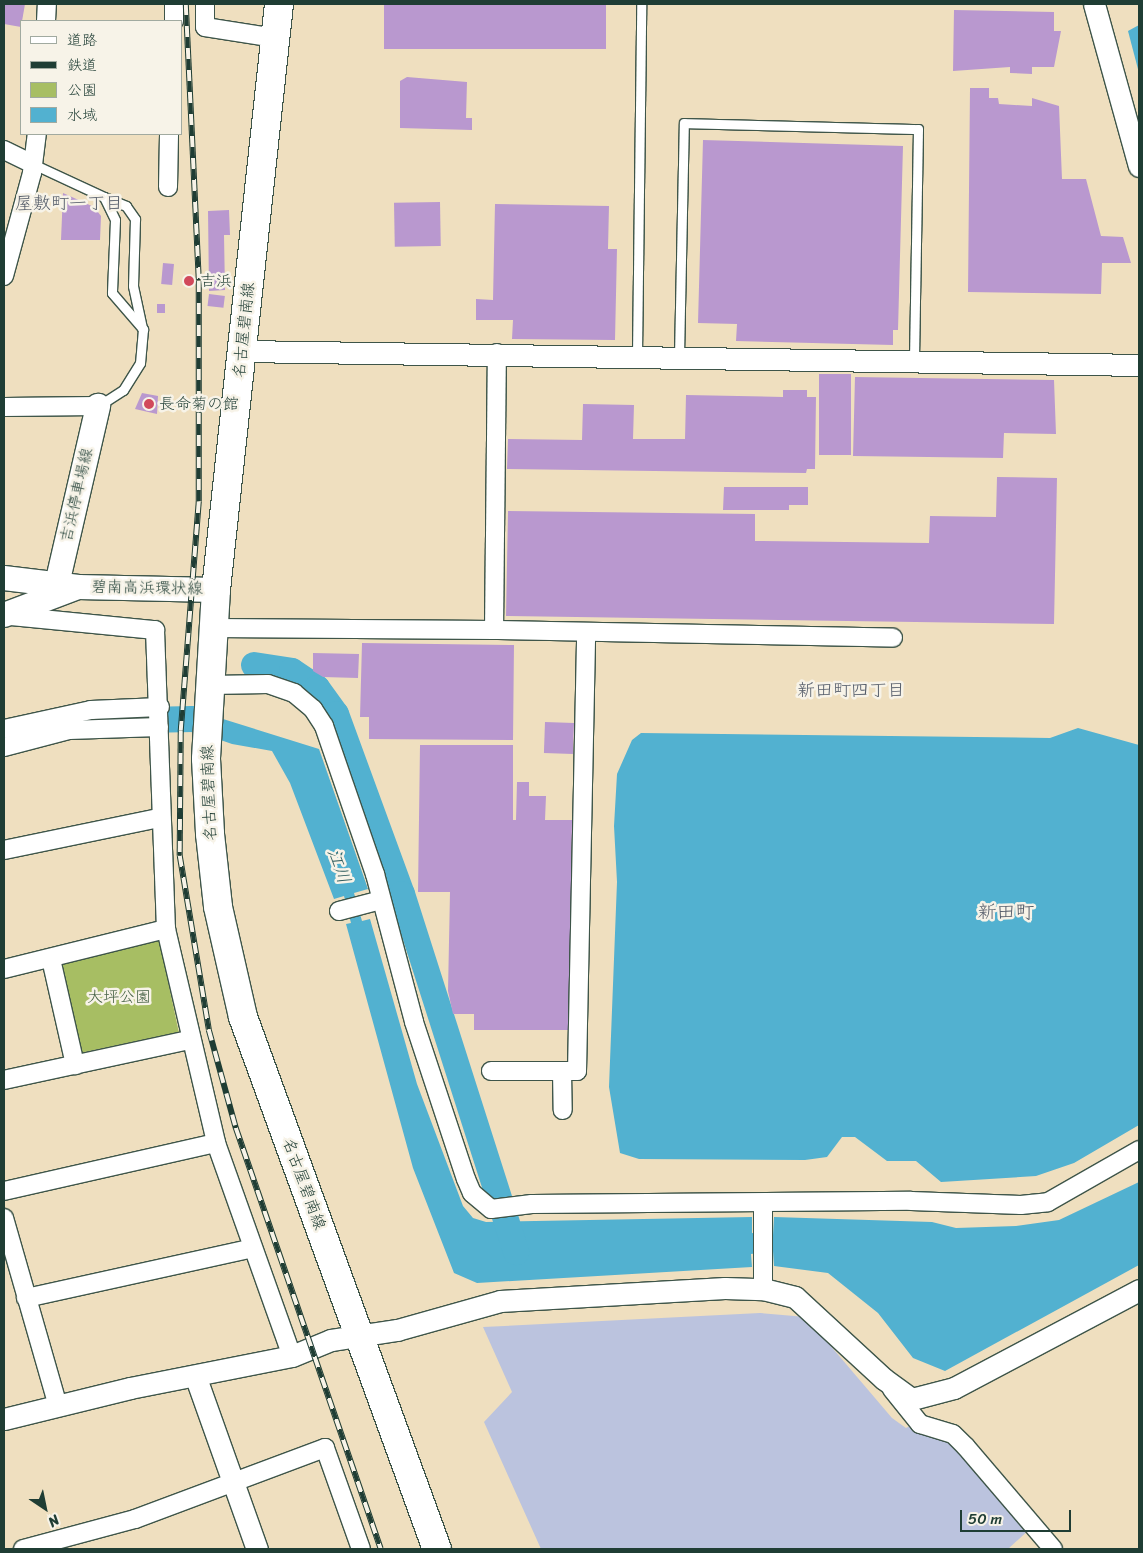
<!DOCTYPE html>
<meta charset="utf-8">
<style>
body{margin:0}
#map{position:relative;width:1143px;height:1553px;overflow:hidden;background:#efdfbf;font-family:Sriracha,"Klee One",sans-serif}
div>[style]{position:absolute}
.industrial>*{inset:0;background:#bbc3de}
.green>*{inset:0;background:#a7be63;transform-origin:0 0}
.water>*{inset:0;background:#52b1d0}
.river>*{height:26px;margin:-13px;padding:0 13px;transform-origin:13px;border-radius:13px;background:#52b1d0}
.building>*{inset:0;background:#b998cf;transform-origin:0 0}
.roads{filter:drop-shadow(1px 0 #3e5549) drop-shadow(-1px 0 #3e5549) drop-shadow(0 1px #3e5549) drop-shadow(0 -1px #3e5549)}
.service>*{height:9px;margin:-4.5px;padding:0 4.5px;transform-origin:4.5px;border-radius:4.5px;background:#fff}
.minor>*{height:18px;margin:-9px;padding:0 9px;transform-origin:9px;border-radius:9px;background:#fff}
.tertiary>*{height:21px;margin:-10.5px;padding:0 10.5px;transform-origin:10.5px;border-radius:10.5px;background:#fff}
.secondary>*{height:24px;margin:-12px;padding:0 12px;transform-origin:12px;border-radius:12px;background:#fff}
.primary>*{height:28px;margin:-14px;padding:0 14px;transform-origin:14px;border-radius:14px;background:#fff}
.rail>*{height:5.5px;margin-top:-2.75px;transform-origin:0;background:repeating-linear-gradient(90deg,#f7f3e8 0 11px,#1f3d34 0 22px);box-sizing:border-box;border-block:1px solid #1f3d34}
.dots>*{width:14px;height:14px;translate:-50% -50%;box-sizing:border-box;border:2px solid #f7f3e8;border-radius:50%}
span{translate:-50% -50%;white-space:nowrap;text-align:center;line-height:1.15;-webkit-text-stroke:5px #f7f3e8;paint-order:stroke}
.poi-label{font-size:16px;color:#1f3d34}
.left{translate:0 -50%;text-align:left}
.street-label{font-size:16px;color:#1f3d34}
.park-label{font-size:16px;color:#415d40}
.neighbourhood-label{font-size:18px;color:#555d6a}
.water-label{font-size:18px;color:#2c5a5b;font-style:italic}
.quarter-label{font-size:19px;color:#555d6a}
.frame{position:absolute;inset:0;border:5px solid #1f3d34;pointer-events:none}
.legend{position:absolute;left:20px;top:20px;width:162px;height:115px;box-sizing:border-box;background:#f7f3e8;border:1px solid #a1aaa0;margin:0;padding:6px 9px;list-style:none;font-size:15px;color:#1f3d34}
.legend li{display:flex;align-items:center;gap:10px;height:25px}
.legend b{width:25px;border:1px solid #a1aaa0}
.north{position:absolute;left:20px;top:1483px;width:50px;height:50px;-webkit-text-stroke:4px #f7f3e8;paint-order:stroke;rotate:146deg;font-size:14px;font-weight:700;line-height:20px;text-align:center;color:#1f3d34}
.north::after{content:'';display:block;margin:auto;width:18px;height:22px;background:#1f3d34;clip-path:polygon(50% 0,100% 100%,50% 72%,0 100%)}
.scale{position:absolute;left:960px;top:1510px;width:111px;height:22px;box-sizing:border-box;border:2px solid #1f3d34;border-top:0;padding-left:6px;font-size:15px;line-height:18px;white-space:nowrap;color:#1f3d34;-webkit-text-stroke:4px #f7f3e8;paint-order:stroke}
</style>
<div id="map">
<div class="industrial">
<div style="clip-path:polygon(760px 1313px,806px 1317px,892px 1418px,906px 1428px,921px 1420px,978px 1458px,1031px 1528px,1008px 1549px,541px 1549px,484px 1422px,512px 1392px,483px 1327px)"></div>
</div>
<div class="green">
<div style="left:159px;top:939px;width:95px;height:101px;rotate:78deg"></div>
</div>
<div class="water">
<div style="clip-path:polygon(1139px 25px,1139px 73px,1128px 31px)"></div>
<div style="clip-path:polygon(173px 710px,223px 719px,319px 749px,368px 889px,354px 893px,362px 921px,370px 919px,417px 1084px,463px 1206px,473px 1218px,486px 1222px,752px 1217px,752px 1233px,773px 1235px,774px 1217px,932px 1222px,956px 1228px,1016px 1226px,1059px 1220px,1139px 1182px,1139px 1265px,945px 1371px,913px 1358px,878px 1313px,828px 1273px,774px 1266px,773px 1251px,751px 1254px,752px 1267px,477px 1283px,454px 1273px,413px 1168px,346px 924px,351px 923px,344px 896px,334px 899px,290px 783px,272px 751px,232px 744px,172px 723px)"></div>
<div style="clip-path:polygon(1078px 728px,1139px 745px,1139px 1125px,1074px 1163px,1036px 1176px,941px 1182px,916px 1161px,887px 1161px,855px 1137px,842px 1137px,827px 1157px,805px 1160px,639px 1159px,620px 1153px,609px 1087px,617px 882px,614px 826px,617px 774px,632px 740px,641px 733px,1050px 738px)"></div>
</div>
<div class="river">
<div style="left:254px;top:665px;width:38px;rotate:9deg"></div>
<div style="left:292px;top:671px;width:30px;rotate:34deg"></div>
<div style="left:317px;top:688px;width:32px;rotate:54deg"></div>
<div style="left:336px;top:714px;width:192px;rotate:69.9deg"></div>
<div style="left:402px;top:894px;width:376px;rotate:72.3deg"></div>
<div style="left:97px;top:721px;width:96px;rotate:-1.2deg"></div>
<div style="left:193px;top:719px;width:16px;rotate:18deg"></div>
</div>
<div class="building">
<div style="clip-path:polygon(4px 4px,25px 4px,21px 27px,4px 24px)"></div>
<div style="left:384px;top:4px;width:222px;height:45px"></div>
<div style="clip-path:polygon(954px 10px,1054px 12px,1054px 31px,1061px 31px,1054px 67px,1032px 67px,1032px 74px,1010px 73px,1010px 67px,953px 71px)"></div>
<div style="clip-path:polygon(407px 77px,467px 82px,466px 118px,472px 118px,472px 130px,400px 128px,400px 81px)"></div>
<div style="clip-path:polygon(970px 88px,989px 88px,989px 98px,998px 98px,999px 104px,1032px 106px,1032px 98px,1059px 106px,1062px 179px,1086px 179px,1101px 236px,1123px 237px,1131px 263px,1102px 263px,1101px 294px,968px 292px)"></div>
<div style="clip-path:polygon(703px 140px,903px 146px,898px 330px,893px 330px,893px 345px,736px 341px,737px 324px,698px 323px)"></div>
<div style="clip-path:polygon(63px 193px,94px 207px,101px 216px,100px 240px,61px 240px)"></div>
<div style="left:440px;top:202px;width:44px;height:46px;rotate:89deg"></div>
<div style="clip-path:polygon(495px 204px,609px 206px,608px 249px,617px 249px,615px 340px,512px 339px,513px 320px,476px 320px,476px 299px,493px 300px)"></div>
<div style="clip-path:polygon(229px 210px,230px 235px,224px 235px,225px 290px,209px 291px,208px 211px)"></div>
<div style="left:163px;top:263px;width:11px;height:21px;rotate:5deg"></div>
<div style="left:209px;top:294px;width:16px;height:12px;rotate:7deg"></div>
<div style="left:157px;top:304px;width:8px;height:9px"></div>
<div style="left:819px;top:374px;width:32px;height:81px"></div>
<div style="clip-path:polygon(855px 377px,1054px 380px,1056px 434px,1004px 433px,1003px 458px,853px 456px)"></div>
<div style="clip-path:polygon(783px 390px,807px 390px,807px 397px,816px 397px,815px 469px,807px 469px,806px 473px,507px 469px,508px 439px,582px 440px,583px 404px,634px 405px,633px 439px,685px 439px,686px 395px,783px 397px)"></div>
<div style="clip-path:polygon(142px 393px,158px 396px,157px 414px,135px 409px)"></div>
<div style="clip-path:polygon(997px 477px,1057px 478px,1054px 624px,506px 616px,508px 511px,755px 514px,755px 541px,929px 543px,930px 516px,996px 517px)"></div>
<div style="clip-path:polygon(724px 487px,808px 487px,808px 505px,789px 505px,789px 510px,723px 510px)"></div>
<div style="clip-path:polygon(362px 643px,514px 645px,513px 740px,369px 739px,369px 717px,360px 717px)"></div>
<div style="clip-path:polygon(313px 653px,359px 654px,358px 678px,323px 677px,313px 671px)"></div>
<div style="left:545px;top:722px;width:29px;height:31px;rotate:2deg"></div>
<div style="clip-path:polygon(420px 745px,513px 745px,513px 820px,516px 820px,517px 782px,529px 782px,529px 796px,546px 796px,545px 820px,572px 820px,570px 1030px,474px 1030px,474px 1014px,453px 1014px,448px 991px,450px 892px,418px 892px)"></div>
</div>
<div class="roads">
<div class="service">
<div style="left:33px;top:164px;width:78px;rotate:24.9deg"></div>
<div style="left:104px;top:197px;width:25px;rotate:64deg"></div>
<div style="left:115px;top:220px;width:73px;rotate:92.4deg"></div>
<div style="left:112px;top:293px;width:48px;rotate:49.3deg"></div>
<div style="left:143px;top:329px;width:34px;rotate:95deg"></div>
<div style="left:140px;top:363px;width:32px;rotate:122deg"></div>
<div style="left:123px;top:390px;width:30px;rotate:147deg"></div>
<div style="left:104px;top:197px;width:24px;rotate:22deg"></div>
<div style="left:126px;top:206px;width:16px;rotate:55deg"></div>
<div style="left:135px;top:219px;width:67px;rotate:91.7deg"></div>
<div style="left:133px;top:286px;width:43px;rotate:77.9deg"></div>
<div style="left:637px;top:355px;width:351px;rotate:-89.3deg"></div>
<div style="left:679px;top:355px;width:232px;rotate:-88.8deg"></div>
<div style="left:684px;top:123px;width:234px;rotate:1.5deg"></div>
<div style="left:918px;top:129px;width:231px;rotate:91deg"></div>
</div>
<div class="minor">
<div style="left:174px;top:4px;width:17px;rotate:90deg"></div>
<div style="left:205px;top:4px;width:23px;rotate:90deg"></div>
<div style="left:205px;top:27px;width:71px;rotate:8.9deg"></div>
<div style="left:46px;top:21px;width:17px;rotate:-87deg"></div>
<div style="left:4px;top:150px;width:32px;rotate:26deg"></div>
<div style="left:168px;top:187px;width:53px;rotate:-88.9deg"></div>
<div style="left:4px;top:276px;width:107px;rotate:-74.8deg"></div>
<div style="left:32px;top:173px;width:39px;rotate:-83deg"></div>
<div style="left:4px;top:407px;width:94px;rotate:-0.6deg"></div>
<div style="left:11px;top:616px;width:145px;rotate:5.6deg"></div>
<div style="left:155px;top:630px;width:299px;rotate:87.9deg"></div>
<div style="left:166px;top:929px;width:220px;rotate:76.8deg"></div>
<div style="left:216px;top:1143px;width:226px;rotate:70.4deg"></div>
<div style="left:214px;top:628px;width:280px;rotate:0.4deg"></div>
<div style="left:494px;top:630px;width:277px;rotate:-89.4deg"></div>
<div style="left:494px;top:630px;width:399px;rotate:1.1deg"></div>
<div style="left:210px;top:685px;width:58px;rotate:-1deg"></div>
<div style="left:268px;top:684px;width:28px;rotate:19deg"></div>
<div style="left:294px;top:693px;width:25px;rotate:40deg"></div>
<div style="left:313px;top:709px;width:20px;rotate:57deg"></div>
<div style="left:324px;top:726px;width:157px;rotate:71deg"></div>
<div style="left:375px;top:874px;width:153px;rotate:75.2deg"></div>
<div style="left:414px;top:1022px;width:165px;rotate:71.7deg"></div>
<div style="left:466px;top:1179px;width:15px;rotate:67deg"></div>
<div style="left:472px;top:1193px;width:25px;rotate:40deg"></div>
<div style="left:491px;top:1209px;width:41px;rotate:-7deg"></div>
<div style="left:532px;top:1204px;width:379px;rotate:-0.5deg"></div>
<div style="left:911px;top:1201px;width:110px;rotate:2.1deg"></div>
<div style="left:1021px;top:1205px;width:27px;rotate:-6deg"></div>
<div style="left:1048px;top:1202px;width:105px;rotate:-29.7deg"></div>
<div style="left:4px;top:729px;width:89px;rotate:-12.3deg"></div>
<div style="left:91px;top:710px;width:69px;rotate:-2.5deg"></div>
<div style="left:4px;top:747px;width:67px;rotate:-14.7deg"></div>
<div style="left:69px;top:730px;width:90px;rotate:-1.9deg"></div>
<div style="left:4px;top:850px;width:157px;rotate:-11.7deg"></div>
<div style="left:339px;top:911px;width:43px;rotate:-14.7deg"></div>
<div style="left:51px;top:959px;width:109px;rotate:77.2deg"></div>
<div style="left:4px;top:969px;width:167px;rotate:-13.9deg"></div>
<div style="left:491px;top:1071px;width:86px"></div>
<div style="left:577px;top:1071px;width:438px;rotate:-88.8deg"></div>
<div style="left:562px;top:1071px;width:39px;rotate:89deg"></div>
<div style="left:4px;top:1080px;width:189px;rotate:-12.2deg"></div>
<div style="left:4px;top:1191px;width:217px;rotate:-12.8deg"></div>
<div style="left:4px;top:1218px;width:196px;rotate:74deg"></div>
<div style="left:763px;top:1289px;width:86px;rotate:-90deg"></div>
<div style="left:26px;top:1298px;width:232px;rotate:-12.4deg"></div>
<div style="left:892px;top:1389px;width:45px;rotate:51.3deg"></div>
<div style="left:920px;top:1424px;width:34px;rotate:17deg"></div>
<div style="left:953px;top:1434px;width:18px;rotate:45deg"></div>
<div style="left:966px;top:1447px;width:134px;rotate:49.5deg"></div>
<div style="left:23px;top:1549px;width:116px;rotate:-15deg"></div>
<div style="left:135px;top:1519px;width:203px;rotate:-20.5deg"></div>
<div style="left:325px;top:1448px;width:107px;rotate:70.4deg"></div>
</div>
<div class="tertiary">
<div style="left:1094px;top:4px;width:168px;rotate:74.5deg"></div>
<div style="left:242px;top:351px;width:897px;rotate:0.89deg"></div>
<div style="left:196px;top:1378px;width:182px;rotate:70.4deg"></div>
<div style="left:4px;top:1419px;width:130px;rotate:-13.8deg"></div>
<div style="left:130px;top:1388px;width:165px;rotate:-11.2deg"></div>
<div style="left:292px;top:1356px;width:42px;rotate:-22.3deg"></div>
<div style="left:331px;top:1340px;width:67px;rotate:-8.6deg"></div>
<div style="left:397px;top:1330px;width:107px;rotate:-15.7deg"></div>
<div style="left:500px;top:1301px;width:225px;rotate:-3.3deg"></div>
<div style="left:725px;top:1288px;width:38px;rotate:2deg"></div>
<div style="left:763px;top:1289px;width:33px;rotate:14deg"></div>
<div style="left:795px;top:1297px;width:121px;rotate:42.7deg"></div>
<div style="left:884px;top:1379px;width:34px;rotate:36deg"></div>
<div style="left:912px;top:1399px;width:43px;rotate:-14.7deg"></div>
<div style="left:954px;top:1388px;width:209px;rotate:-27.9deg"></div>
</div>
<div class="secondary">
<div style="left:4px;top:578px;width:75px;rotate:6.9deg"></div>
<div style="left:78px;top:587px;width:138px;rotate:1.2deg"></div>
<div style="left:57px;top:584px;width:183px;rotate:-77deg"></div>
<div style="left:4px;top:615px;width:79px;rotate:-20.7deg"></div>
</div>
<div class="primary">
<div style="left:279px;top:4px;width:589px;rotate:96.14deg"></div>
<div style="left:216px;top:590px;width:169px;rotate:93.4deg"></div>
<div style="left:206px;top:759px;width:75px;rotate:86.9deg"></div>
<div style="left:210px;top:834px;width:73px;rotate:83.7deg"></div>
<div style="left:218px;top:907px;width:113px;rotate:77.2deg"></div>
<div style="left:243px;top:1017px;width:566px;rotate:69.97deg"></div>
</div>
</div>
<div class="rail">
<div style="left:186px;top:4px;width:277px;rotate:87.3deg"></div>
<div style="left:199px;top:281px;width:221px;rotate:90deg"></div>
<div style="left:199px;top:502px;width:230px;rotate:94.5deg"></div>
<div style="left:181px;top:731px;width:125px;rotate:90.5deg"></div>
<div style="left:180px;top:856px;width:176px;rotate:80.5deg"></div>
<div style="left:209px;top:1030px;width:102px;rotate:74.6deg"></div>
<div style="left:236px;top:1128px;width:445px;rotate:71deg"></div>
</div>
<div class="dots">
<div style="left:189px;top:281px;background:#d1495b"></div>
<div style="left:149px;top:404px;background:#d1495b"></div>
</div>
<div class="poi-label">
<span class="left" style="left:200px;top:281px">吉浜</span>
<span class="left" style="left:159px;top:404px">長命菊の館</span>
</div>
<div class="street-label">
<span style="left:244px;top:330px;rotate:-84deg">名古屋碧南線</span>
<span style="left:77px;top:495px;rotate:-77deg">吉浜停車場線</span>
<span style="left:147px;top:588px;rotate:1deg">碧南高浜環状線</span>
<span style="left:209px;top:793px;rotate:-92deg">名古屋碧南線</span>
<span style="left:304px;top:1184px;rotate:70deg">名古屋碧南線</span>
</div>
<div class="park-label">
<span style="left:119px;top:997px">大坪公園</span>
</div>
<div class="neighbourhood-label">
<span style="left:69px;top:203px">屋敷町一丁目</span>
<span style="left:851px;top:690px">新田町四丁目</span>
</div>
<div class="water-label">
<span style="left:339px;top:866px;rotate:71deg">江川</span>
</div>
<div class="quarter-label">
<span style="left:1006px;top:912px">新田町</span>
</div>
<div class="frame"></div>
<ul class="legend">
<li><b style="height:6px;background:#fff"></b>道路</li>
<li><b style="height:6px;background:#1f3d34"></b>鉄道</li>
<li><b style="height:14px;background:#a7be63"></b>公園</li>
<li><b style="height:14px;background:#52b1d0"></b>水域</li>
</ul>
<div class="north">N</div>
<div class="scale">50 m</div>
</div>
